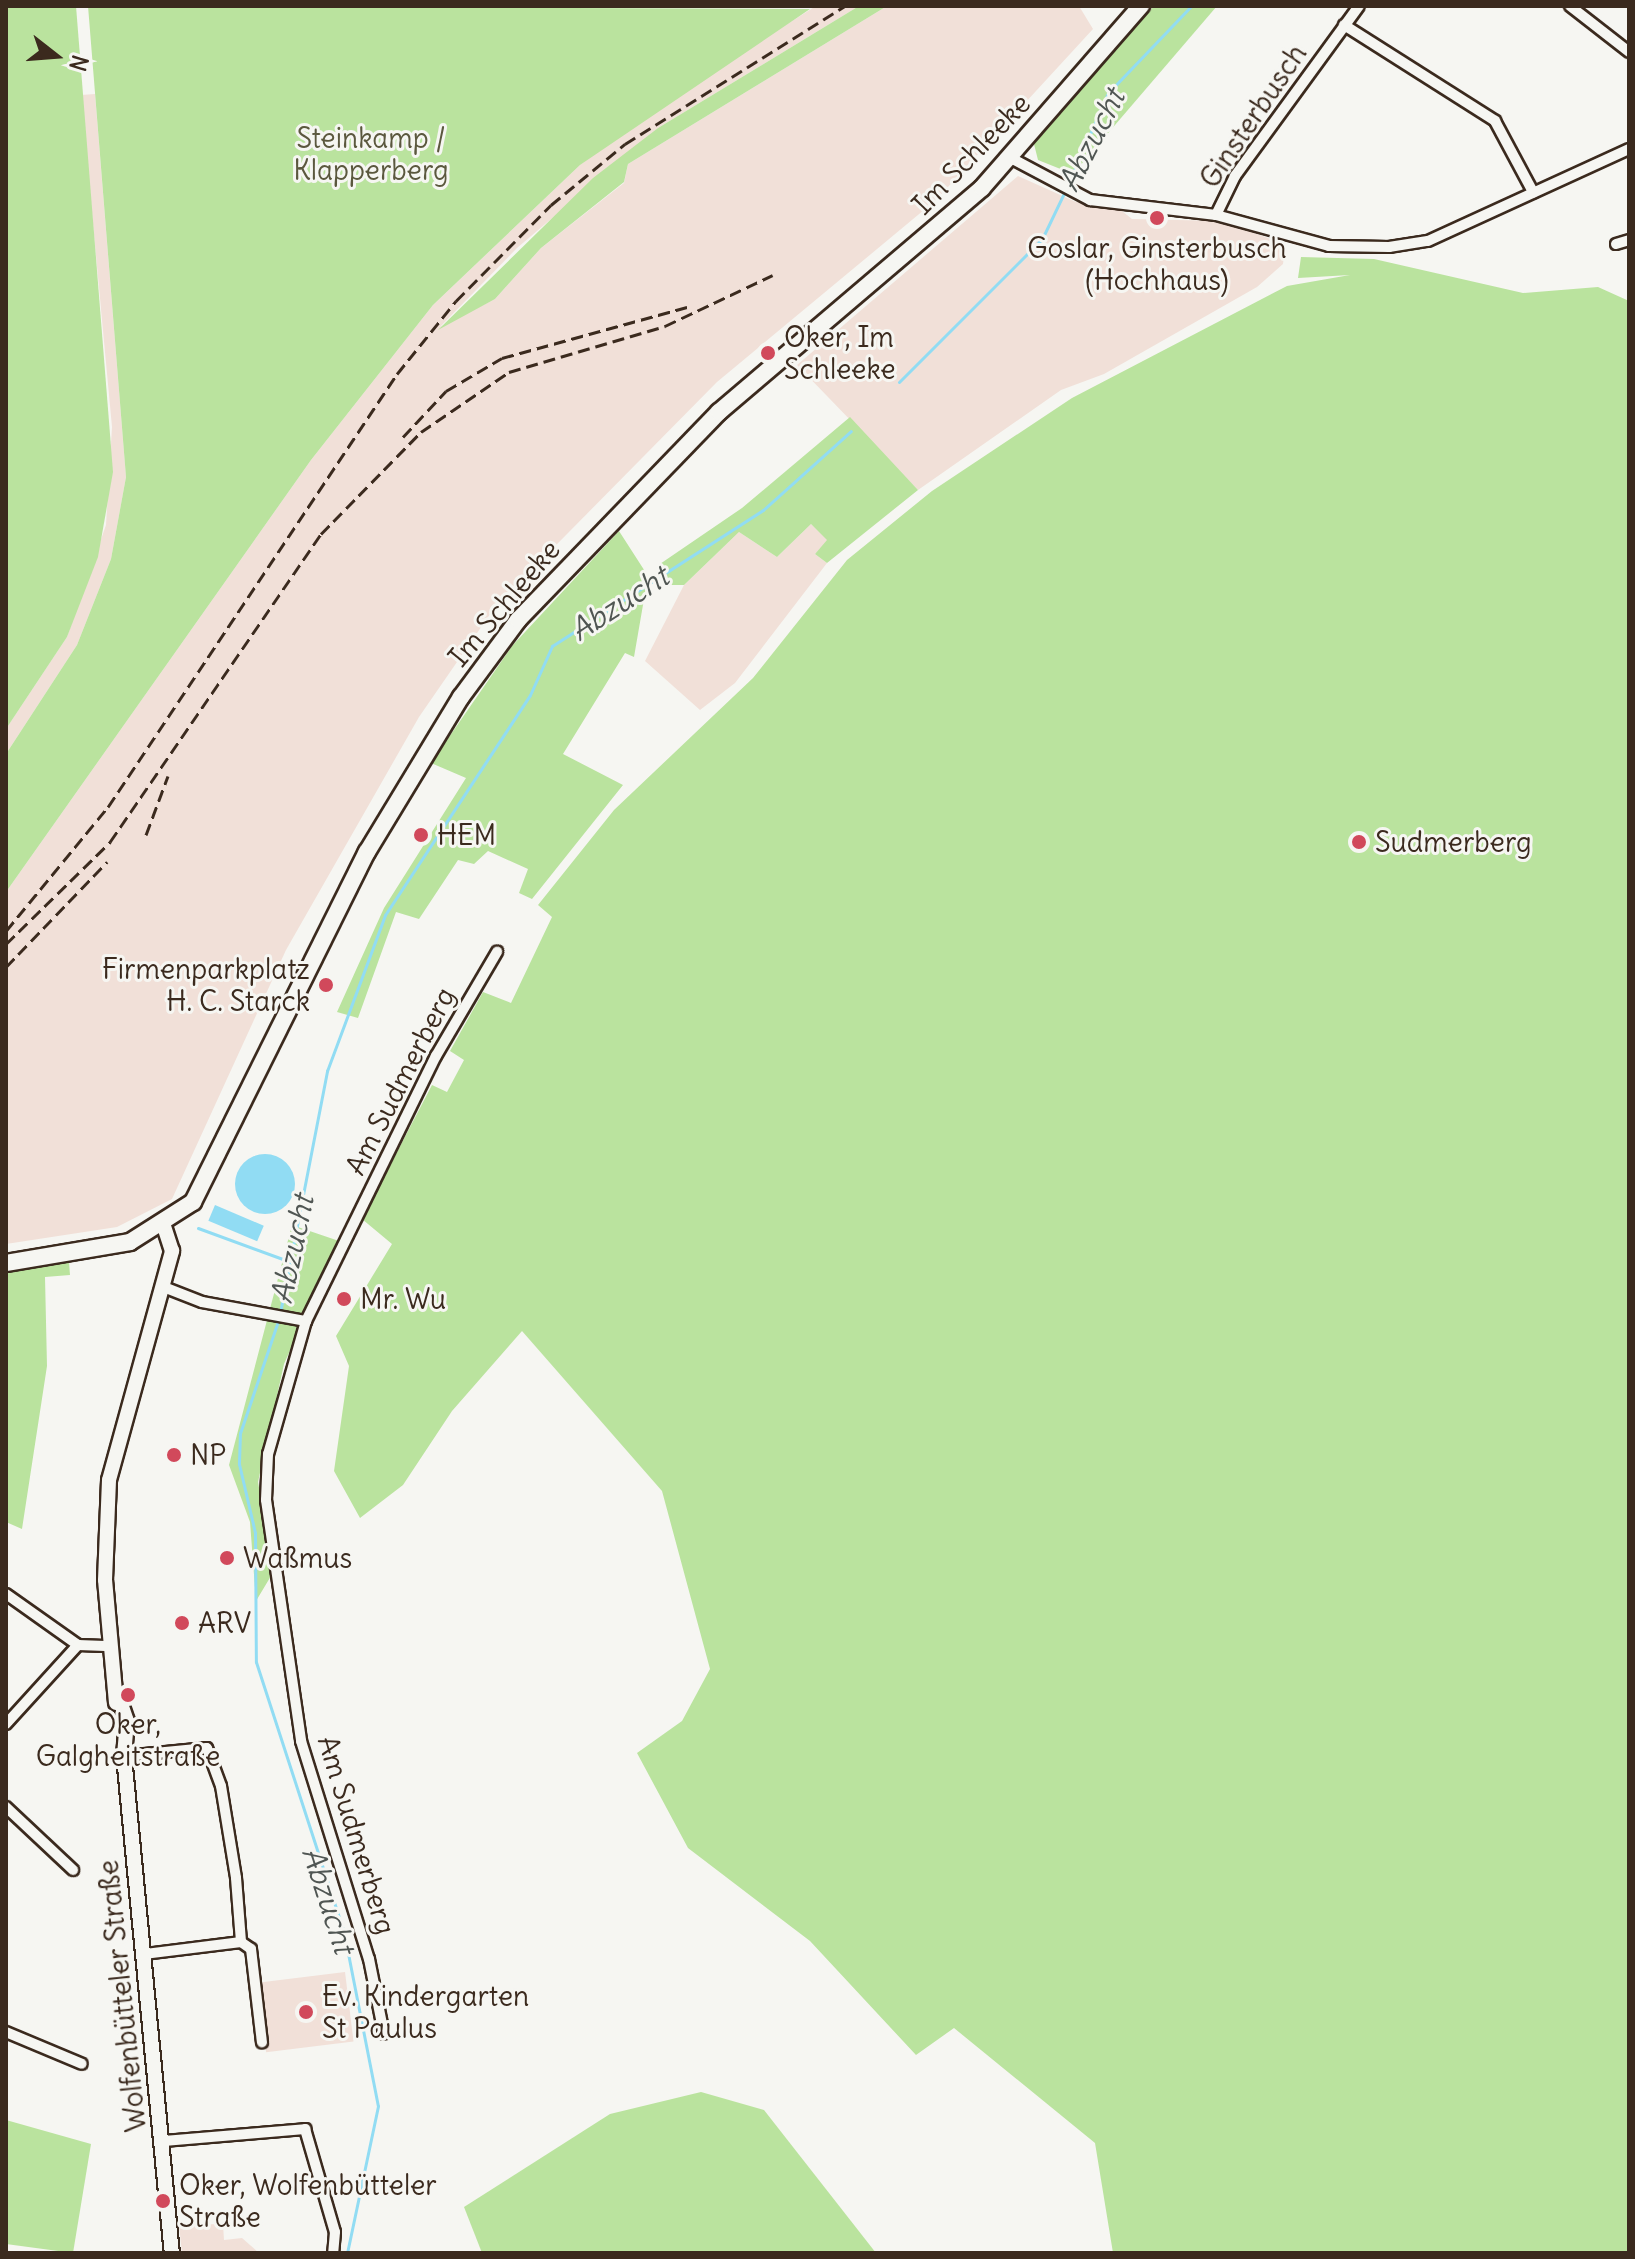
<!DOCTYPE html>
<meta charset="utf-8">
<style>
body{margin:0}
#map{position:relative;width:1635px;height:2259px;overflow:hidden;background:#f6f6f2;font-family:Delius,sans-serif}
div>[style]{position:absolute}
.built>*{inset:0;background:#f1e0d8;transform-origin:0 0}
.green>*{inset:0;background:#bae39e}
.water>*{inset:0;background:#91dcf3;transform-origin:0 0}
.round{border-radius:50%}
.stream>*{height:3px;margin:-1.5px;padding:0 1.5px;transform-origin:1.5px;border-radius:1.5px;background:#91dcf3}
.roads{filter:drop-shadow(2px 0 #3b2a1e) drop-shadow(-2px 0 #3b2a1e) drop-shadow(0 2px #3b2a1e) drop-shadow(0 -2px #3b2a1e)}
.minor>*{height:10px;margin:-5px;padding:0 5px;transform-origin:5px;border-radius:5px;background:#f6f6f2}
.secondary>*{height:14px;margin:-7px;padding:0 7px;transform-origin:7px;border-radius:7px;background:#f6f6f2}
.primary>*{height:16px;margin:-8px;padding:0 8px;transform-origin:8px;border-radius:8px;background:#f6f6f2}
.rail>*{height:3px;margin-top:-1.5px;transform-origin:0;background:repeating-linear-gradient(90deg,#3b2a1e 0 12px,transparent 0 18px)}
.dots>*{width:22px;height:22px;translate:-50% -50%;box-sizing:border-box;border:4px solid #f6f6f2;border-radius:50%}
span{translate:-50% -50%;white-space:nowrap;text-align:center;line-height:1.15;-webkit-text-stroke:6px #f6f6f2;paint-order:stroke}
.street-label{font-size:28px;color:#3b2a1e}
.park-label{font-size:28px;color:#5b583e}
.poi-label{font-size:28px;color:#3b2a1e}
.left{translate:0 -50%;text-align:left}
.right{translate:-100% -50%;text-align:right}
.water-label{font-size:30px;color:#505653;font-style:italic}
.frame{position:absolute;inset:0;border:8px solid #3b2a1e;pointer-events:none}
.north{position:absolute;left:16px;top:16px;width:80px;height:80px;-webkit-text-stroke:6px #f6f6f2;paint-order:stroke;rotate:107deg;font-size:22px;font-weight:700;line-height:32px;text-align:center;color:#3b2a1e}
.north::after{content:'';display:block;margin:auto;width:28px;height:36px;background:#3b2a1e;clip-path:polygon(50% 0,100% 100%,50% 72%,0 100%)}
</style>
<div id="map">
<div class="built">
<div style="clip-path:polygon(816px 6px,859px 6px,658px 128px,517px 248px,440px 327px,495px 299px,541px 248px,624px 183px,628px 164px,887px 6px,1079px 6px,1093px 29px,936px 200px,717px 382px,495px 607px,419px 717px,286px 950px,172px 1199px,117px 1227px,6px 1244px,6px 892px,311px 460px,433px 305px,580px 165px,666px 100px)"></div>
<div style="clip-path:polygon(95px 94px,126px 477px,111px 559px,77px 645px,6px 754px,6px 729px,67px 637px,106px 525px,112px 427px,81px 95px)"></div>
<div style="clip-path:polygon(1018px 176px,1076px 202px,1117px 207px,1132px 219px,1222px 221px,1276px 241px,1285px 249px,1283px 264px,1257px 287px,1104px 374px,1061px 390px,918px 490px,797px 365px)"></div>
<div style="clip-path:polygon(811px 524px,828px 540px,815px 554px,827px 563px,735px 683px,700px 710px,645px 661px,684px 585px,739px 532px,777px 557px)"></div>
<div style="left:345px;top:1972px;width:70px;height:88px;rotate:83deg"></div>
<div style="clip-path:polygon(223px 2224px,224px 2240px,242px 2238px,259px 2253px,182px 2253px,179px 2225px)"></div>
</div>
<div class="green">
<div style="clip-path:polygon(6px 6px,76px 6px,113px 472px,98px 557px,67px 637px,6px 729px)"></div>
<div style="clip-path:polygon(88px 6px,810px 9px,580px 165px,433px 305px,311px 460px,6px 892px,6px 754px,77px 645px,111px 559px,126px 477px)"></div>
<div style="clip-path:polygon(859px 6px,887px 6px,628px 164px,624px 182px,541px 248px,495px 299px,438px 330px,593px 178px,658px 128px)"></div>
<div style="clip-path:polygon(1154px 6px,1217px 6px,1073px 174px,1038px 160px,1034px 144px)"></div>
<div style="clip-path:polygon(1301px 257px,1374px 259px,1523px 293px,1598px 287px,1629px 301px,1629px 2253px,1113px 2253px,1095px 2143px,954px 2028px,916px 2055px,810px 1941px,688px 1848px,637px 1753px,682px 1721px,710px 1669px,662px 1491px,522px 1331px,452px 1411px,403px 1485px,360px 1518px,334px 1471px,349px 1366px,336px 1336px,392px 1244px,362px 1219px,432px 1085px,447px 1092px,464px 1060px,450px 1051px,483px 992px,511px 1003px,552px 917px,538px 905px,614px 810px,753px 678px,847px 560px,932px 491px,1072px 398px,1287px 286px,1350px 275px,1298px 278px)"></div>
<div style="clip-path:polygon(850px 417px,918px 490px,827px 563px,815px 554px,827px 540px,811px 524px,777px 557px,739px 532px,684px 585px,665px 585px,657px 566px,742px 508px)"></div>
<div style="clip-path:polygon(619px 531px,648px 576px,634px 657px,625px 653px,563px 754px,623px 785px,532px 899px,519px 893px,528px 869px,488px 851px,474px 864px,458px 860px,419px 919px,396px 912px,358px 1018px,337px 1012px,384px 908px,466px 778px,431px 763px,512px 646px)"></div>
<div style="clip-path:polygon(292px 1225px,339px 1241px,284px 1364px,258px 1482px,274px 1571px,256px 1601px,250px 1522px,229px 1465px)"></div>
<div style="clip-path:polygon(69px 1262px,70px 1275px,45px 1277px,47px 1366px,22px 1529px,6px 1522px,6px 1272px)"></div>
<div style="clip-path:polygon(701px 2092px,764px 2110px,876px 2253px,482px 2253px,464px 2207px,610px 2114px)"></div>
<div style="clip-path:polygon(6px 2120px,91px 2144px,73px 2253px,6px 2244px)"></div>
</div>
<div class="water">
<div class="round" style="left:235px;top:1154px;width:60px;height:60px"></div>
<div style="left:215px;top:1205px;width:53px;height:17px;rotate:23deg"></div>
</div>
<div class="stream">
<div style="left:1068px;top:184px;width:99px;rotate:-66.3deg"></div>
<div style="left:1108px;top:93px;width:120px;rotate:-46.3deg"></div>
<div style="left:899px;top:382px;width:202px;rotate:-45deg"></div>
<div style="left:1042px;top:239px;width:53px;rotate:-64.4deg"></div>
<div style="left:198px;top:1228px;width:96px;rotate:20.1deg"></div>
<div style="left:280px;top:1313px;width:247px;rotate:-79deg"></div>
<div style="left:327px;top:1071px;width:166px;rotate:-69.6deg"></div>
<div style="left:385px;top:915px;width:263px;rotate:-56.6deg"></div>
<div style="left:530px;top:695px;width:54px;rotate:-65.8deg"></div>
<div style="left:552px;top:646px;width:251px;rotate:-32.8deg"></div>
<div style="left:763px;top:510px;width:118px;rotate:-41.9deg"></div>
<div style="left:278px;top:1321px;width:118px;rotate:108.7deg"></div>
<div style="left:240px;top:1433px;width:31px;rotate:92deg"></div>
<div style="left:239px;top:1464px;width:71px;rotate:76.9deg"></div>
<div style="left:255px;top:1533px;width:129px;rotate:89.6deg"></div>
<div style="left:256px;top:1662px;width:285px;rotate:72deg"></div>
<div style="left:344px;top:1933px;width:176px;rotate:78.9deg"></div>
<div style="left:378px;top:2106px;width:150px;rotate:101.9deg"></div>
</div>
<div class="roads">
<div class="minor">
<div style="left:1570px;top:6px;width:75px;rotate:37.9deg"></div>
<div style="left:1344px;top:25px;width:179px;rotate:32.4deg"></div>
<div style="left:1495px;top:121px;width:81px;rotate:61.8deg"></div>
<div style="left:1009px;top:157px;width:92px;rotate:28deg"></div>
<div style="left:1090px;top:200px;width:127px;rotate:6.8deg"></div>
<div style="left:1216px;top:215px;width:117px;rotate:15.3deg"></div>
<div style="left:1329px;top:246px;width:60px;rotate:1deg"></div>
<div style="left:1389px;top:247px;width:39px;rotate:-9deg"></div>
<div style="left:1428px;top:241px;width:221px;rotate:-24.6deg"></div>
<div style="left:1216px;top:215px;width:43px;rotate:-64deg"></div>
<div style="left:1235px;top:176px;width:210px;rotate:-53.9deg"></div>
<div style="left:1616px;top:244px;width:14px;rotate:-17deg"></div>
<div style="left:161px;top:1286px;width:44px;rotate:21.3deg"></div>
<div style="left:202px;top:1302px;width:106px;rotate:10.4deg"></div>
<div style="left:306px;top:1321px;width:295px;rotate:-63.9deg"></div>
<div style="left:436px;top:1056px;width:121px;rotate:-59.6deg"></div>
<div style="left:306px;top:1321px;width:138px;rotate:105.9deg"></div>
<div style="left:268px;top:1454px;width:46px;rotate:92.5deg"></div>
<div style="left:266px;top:1500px;width:244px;rotate:81.7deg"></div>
<div style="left:301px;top:1741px;width:228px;rotate:72.7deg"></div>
<div style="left:369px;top:1959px;width:76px;rotate:78.7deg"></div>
<div style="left:6px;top:1594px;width:88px;rotate:35.3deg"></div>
<div style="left:78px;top:1645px;width:34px;rotate:2deg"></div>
<div style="left:6px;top:1724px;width:107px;rotate:-47.7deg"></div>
<div style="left:124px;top:1756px;width:83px;rotate:-5.5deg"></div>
<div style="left:207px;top:1748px;width:40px;rotate:69.8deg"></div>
<div style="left:221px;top:1786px;width:93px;rotate:80.7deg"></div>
<div style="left:236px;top:1878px;width:64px;rotate:85.5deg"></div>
<div style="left:241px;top:1942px;width:98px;rotate:172.9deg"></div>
<div style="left:6px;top:1807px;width:92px;rotate:43.2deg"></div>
<div style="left:241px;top:1942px;width:12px;rotate:35deg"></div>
<div style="left:251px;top:1949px;width:94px;rotate:83.3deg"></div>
<div style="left:6px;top:2032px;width:82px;rotate:22.8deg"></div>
<div style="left:163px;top:2141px;width:143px;rotate:-4.8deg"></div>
<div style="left:305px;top:2129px;width:107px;rotate:73.8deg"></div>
<div style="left:335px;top:2232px;width:21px;rotate:95deg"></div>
</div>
<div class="secondary">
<div style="left:118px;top:1695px;width:28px;rotate:71deg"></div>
<div style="left:127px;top:1721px;width:35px;rotate:95deg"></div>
<div style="left:124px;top:1756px;width:499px;rotate:84.5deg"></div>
<div style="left:116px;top:1703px;width:123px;rotate:-95.1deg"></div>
<div style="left:105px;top:1580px;width:100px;rotate:-87.7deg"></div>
<div style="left:109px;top:1480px;width:238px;rotate:-74.6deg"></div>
<div style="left:172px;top:1251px;width:26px;rotate:-108deg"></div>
</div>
<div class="primary">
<div style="left:6px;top:1263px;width:126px;rotate:-9.6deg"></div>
<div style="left:130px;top:1242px;width:75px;rotate:-32.4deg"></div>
<div style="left:193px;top:1202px;width:391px;rotate:-63.6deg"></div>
<div style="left:367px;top:852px;width:181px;rotate:-58.8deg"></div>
<div style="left:461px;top:697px;width:96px;rotate:-53.5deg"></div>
<div style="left:518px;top:620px;width:289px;rotate:-46deg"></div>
<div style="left:719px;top:412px;width:345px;rotate:-40.4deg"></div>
<div style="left:982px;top:188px;width:242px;rotate:-48.9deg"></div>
</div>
</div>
<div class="rail">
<div style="left:403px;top:437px;width:63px;rotate:-46.9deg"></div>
<div style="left:446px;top:391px;width:65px;rotate:-30.5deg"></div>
<div style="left:502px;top:358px;width:192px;rotate:-15.4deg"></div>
<div style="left:146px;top:835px;width:63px;rotate:-69.6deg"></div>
<div style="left:6px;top:931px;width:161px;rotate:-50.6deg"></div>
<div style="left:108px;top:807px;width:521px;rotate:-56.28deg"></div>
<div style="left:397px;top:374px;width:94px;rotate:-51.1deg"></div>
<div style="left:456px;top:301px;width:135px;rotate:-45.3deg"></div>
<div style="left:551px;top:205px;width:96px;rotate:-39.5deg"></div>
<div style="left:625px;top:144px;width:260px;rotate:-32.1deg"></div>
<div style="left:6px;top:944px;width:146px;rotate:-44.4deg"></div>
<div style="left:110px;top:842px;width:373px;rotate:-55.6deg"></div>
<div style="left:321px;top:534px;width:143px;rotate:-45.6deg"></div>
<div style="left:421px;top:432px;width:107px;rotate:-34.3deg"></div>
<div style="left:509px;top:372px;width:163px;rotate:-16.4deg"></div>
<div style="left:665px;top:326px;width:119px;rotate:-25.3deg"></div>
<div style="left:6px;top:967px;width:146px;rotate:-46.1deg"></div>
</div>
<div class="dots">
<div style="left:1157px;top:218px;background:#d1495b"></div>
<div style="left:768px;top:353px;background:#d1495b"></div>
<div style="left:421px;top:835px;background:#d1495b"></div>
<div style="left:1359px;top:842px;background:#d1495b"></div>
<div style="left:326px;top:985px;background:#d1495b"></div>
<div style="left:344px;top:1299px;background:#d1495b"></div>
<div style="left:174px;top:1455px;background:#d1495b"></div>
<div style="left:227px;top:1558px;background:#d1495b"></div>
<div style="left:182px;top:1623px;background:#d1495b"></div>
<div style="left:128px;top:1695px;background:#d1495b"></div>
<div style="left:306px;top:2012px;background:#d1495b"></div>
<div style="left:163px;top:2201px;background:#d1495b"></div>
</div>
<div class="street-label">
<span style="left:1253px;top:116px;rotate:-56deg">Ginsterbusch</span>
<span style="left:971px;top:154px;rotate:-46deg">Im Schleeke</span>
<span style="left:504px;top:603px;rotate:-50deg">Im Schleeke</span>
<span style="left:400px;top:1081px;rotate:-63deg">Am Sudmerberg</span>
<span style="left:357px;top:1835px;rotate:73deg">Am Sudmerberg</span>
<span style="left:122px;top:1996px;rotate:-96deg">Wolfenbütteler Straße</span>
</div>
<div class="park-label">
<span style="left:371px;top:154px">Steinkamp /<br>Klapperberg</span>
</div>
<div class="poi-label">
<span style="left:1157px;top:264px">Goslar, Ginsterbusch<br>(Hochhaus)</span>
<span class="left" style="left:784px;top:353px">Oker, Im<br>Schleeke</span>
<span class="left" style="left:437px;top:835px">HEM</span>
<span class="left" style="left:1375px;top:842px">Sudmerberg</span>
<span class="right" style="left:310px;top:985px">Firmenparkplatz<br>H. C. Starck</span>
<span class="left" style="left:360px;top:1299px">Mr. Wu</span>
<span class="left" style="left:190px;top:1455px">NP</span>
<span class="left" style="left:243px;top:1558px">Waßmus</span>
<span class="left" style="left:198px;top:1623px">ARV</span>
<span style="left:128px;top:1740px">Oker,<br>Galgheitstraße</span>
<span class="left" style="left:322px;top:2012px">Ev. Kindergarten<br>St Paulus</span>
<span class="left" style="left:179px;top:2201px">Oker, Wolfenbütteler<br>Straße</span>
</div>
<div class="water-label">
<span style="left:1091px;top:140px;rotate:-63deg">Abzucht</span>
<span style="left:619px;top:603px;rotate:-33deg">Abzucht</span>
<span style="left:292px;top:1249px;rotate:-78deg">Abzucht</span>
<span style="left:329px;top:1900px;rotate:72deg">Abzucht</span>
</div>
<div class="frame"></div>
<div class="north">N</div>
</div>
